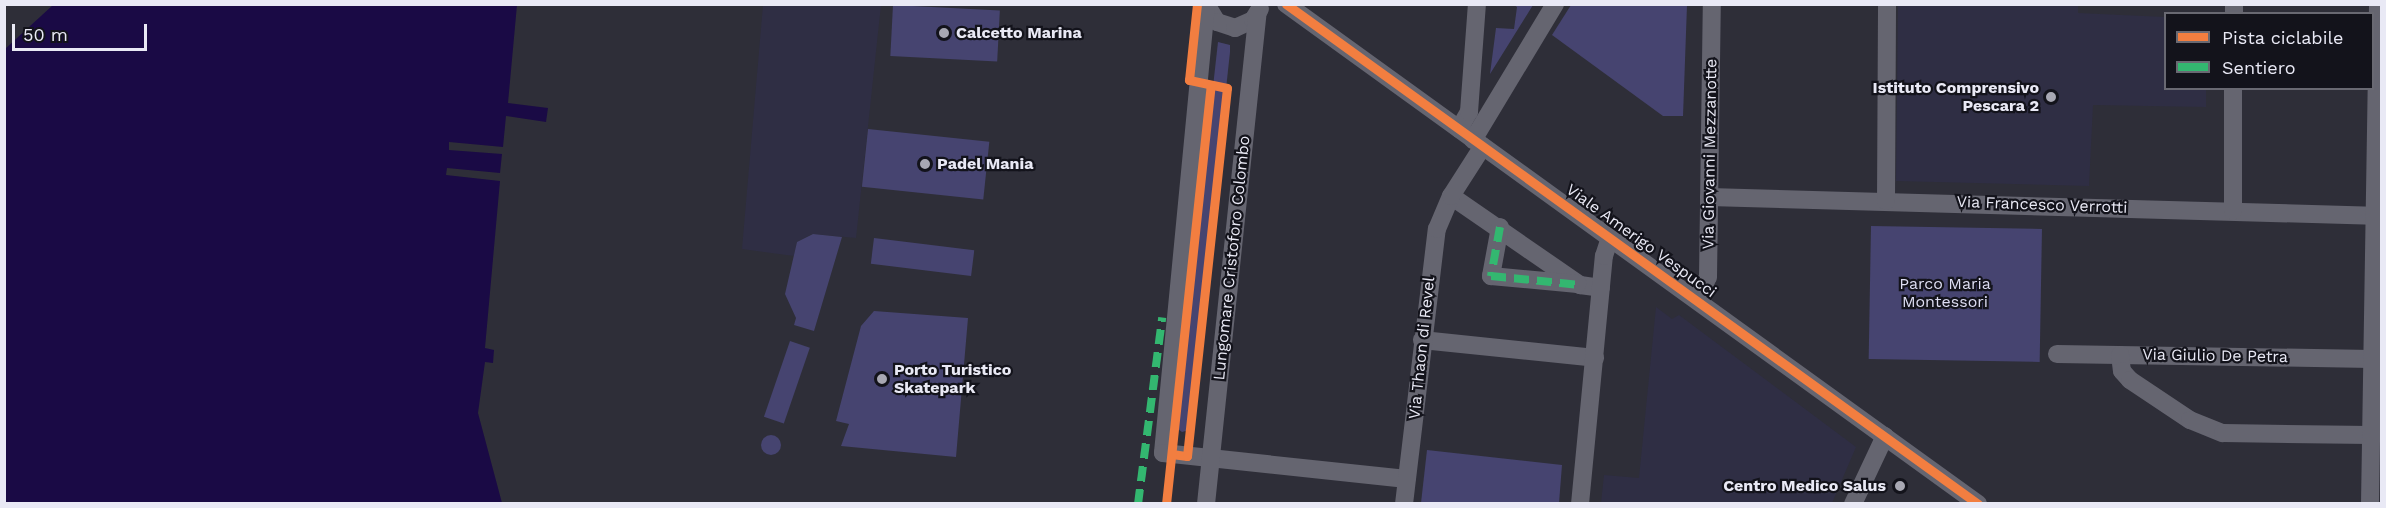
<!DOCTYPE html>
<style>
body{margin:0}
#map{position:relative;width:2386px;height:508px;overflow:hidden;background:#2e2e38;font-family:"Work Sans",sans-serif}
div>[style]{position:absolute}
.built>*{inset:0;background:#2f2e44}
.green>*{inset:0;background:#464470;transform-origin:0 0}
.round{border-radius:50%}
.water>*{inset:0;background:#1a0a45}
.minor>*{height:18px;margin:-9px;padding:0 9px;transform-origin:9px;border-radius:9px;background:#656570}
.quiet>*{height:8px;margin-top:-4px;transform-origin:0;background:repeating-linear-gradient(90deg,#33b770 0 15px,transparent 0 23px)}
.cycleway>*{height:9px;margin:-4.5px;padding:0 4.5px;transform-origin:4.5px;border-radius:4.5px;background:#f27e40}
.dots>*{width:16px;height:16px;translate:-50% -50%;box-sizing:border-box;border:3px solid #13131b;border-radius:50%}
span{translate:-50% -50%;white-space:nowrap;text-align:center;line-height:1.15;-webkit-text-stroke:4.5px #13131b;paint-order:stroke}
.poi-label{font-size:16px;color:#e9e9f5;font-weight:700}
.left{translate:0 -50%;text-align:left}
.right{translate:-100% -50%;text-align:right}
.street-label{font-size:16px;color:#e9e9f5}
.park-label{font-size:16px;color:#dedef3}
.frame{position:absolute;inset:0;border:6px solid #e9e9f5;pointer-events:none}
.legend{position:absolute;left:2164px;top:12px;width:210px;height:78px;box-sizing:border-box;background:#13131b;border:2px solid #696972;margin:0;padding:8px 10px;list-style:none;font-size:18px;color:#e9e9f5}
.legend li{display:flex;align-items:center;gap:12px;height:30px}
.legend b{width:30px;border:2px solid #696972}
.scale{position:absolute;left:12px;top:24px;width:135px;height:27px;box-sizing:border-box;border:3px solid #e9e9f5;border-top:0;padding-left:8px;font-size:18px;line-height:21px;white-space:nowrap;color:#e9e9f5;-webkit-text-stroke:4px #13131b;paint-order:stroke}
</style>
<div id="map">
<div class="built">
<div style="clip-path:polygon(2078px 4px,2078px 13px,2165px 17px,2166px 88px,2206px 89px,2206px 107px,2093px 105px,2089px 186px,1896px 181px,1898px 5px)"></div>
<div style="clip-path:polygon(763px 5px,881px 5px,856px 238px,812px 234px,797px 242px,794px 256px,742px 249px)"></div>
<div style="clip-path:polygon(1656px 307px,1672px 319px,1679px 315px,1856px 447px,1832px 503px,1601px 503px,1604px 475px,1639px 478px)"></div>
</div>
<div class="green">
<div style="left:893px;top:5px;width:107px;height:51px;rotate:3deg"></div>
<div style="clip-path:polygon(1514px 5px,1533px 5px,1490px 74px,1496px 28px,1514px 29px,1517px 7px)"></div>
<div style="clip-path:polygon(1571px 5px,1687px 5px,1683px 116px,1663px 116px,1552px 35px)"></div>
<div style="clip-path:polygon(1218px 42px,1230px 45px,1230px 52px,1189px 430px,1182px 432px,1175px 427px)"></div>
<div style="left:868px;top:129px;width:122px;height:58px;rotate:6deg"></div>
<div style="left:1871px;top:226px;width:171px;height:133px;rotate:1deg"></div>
<div style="clip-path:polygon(813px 234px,842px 237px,814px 331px,794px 325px,796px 318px,785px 294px,797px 242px)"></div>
<div style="left:874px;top:238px;width:101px;height:26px;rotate:7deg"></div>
<div style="clip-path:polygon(874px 311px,968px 318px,956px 457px,841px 446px,849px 424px,836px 421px,861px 326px)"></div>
<div style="left:790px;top:341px;width:21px;height:80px;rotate:19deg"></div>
<div class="round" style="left:761px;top:435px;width:20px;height:20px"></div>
<div style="clip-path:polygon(1427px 450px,1562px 465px,1559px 503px,1421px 503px)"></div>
</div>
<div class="water">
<div style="clip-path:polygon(123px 4px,517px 5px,508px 103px,548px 108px,546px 122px,506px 116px,503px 147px,449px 142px,449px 150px,502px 154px,500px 173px,447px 168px,446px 175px,500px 181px,485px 348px,494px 350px,493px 363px,485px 362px,478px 413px,502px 503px,5px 503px,5px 49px,53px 5px)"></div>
</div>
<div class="minor">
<div style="left:1206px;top:4px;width:21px;rotate:59deg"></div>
<div style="left:1217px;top:22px;width:19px;rotate:18deg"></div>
<div style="left:1235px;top:28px;width:20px;rotate:-24deg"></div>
<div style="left:1253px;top:20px;width:13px;rotate:-58deg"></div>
<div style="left:1286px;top:4px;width:854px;rotate:35.85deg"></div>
<div style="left:1206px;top:6px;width:449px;rotate:95.5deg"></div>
<div style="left:1163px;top:453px;width:245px;rotate:6.1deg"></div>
<div style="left:2234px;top:14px;width:10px;rotate:-90deg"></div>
<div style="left:1459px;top:129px;width:20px;rotate:-60deg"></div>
<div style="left:1469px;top:112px;width:108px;rotate:-85.8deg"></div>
<div style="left:1473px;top:140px;width:159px;rotate:-58.9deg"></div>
<div style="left:1451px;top:196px;width:157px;rotate:34.6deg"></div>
<div style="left:1580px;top:285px;width:21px;rotate:8deg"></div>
<div style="left:1709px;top:197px;width:673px;rotate:1.62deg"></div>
<div style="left:1886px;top:201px;width:197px;rotate:-89.7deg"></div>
<div style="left:2233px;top:211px;width:123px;rotate:-90deg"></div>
<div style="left:1500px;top:227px;width:50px;rotate:100.4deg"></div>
<div style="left:1491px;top:276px;width:87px;rotate:5.3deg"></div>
<div style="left:1698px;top:300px;width:25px;rotate:-67deg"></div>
<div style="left:1708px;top:277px;width:273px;rotate:-89.2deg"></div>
<div style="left:1422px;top:340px;width:174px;rotate:5.9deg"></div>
<div style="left:2057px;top:354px;width:315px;rotate:0.9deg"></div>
<div style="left:2120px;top:355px;width:16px;rotate:83deg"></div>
<div style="left:2122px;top:371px;width:12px;rotate:48deg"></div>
<div style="left:2130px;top:380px;width:72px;rotate:33.7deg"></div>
<div style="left:2190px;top:420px;width:35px;rotate:22deg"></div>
<div style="left:2223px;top:433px;width:148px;rotate:0.8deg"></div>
<div style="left:1206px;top:504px;width:494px;rotate:-84deg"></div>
<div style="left:1404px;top:504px;width:277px;rotate:-83.2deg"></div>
<div style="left:1437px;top:229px;width:36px;rotate:-67deg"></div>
<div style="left:1451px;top:196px;width:59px;rotate:-57.4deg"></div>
<div style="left:1580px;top:504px;width:249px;rotate:-84.5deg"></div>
<div style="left:1604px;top:256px;width:20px;rotate:-72deg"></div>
<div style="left:1853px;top:504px;width:75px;rotate:-64.8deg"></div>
<div style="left:2370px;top:504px;width:500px;rotate:-89.08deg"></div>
</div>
<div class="quiet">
<div style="left:1500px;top:227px;width:50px;rotate:100.4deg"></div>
<div style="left:1491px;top:276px;width:89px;rotate:5.8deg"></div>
<div style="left:1138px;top:504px;width:188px;rotate:-82.6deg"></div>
</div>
<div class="cycleway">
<div style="left:1286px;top:4px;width:854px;rotate:35.85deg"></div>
<div style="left:1172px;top:454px;width:15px;rotate:8deg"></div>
<div style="left:1187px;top:456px;width:370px;rotate:-83.8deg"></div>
<div style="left:1227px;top:88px;width:39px;rotate:-168deg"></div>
<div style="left:1189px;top:80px;width:76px;rotate:-84deg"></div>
<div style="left:1166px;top:504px;width:420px;rotate:-83.9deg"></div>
</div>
<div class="dots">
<div style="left:944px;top:33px;background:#a8a8b3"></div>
<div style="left:2051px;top:97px;background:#a8a8b3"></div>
<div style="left:925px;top:164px;background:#a8a8b3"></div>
<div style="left:882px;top:379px;background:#a8a8b3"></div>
<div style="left:1900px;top:486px;background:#a8a8b3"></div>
</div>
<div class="poi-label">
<span class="left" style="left:956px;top:33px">Calcetto Marina</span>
<span class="right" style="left:2039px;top:97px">Istituto Comprensivo<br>Pescara 2</span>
<span class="left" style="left:937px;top:164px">Padel Mania</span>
<span class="left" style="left:894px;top:379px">Porto Turistico<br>Skatepark</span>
<span class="right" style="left:1886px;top:486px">Centro Medico Salus</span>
</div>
<div class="street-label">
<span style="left:1710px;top:154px;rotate:-89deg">Via Giovanni Mezzanotte</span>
<span style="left:2042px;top:205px;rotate:2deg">Via Francesco Verrotti</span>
<span style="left:1641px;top:241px;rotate:36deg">Viale Amerigo Vespucci</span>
<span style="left:1232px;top:258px;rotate:-84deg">Lungomare Cristoforo Colombo</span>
<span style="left:1422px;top:348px;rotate:-84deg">Via Thaon di Revel</span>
<span style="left:2215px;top:356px;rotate:1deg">Via Giulio De Petra</span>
</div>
<div class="park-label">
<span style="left:1945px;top:293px">Parco Maria<br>Montessori</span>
</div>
<div class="frame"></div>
<ul class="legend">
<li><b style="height:8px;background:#f27e40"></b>Pista ciclabile</li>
<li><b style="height:8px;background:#33b770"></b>Sentiero</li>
</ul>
<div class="scale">50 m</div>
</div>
